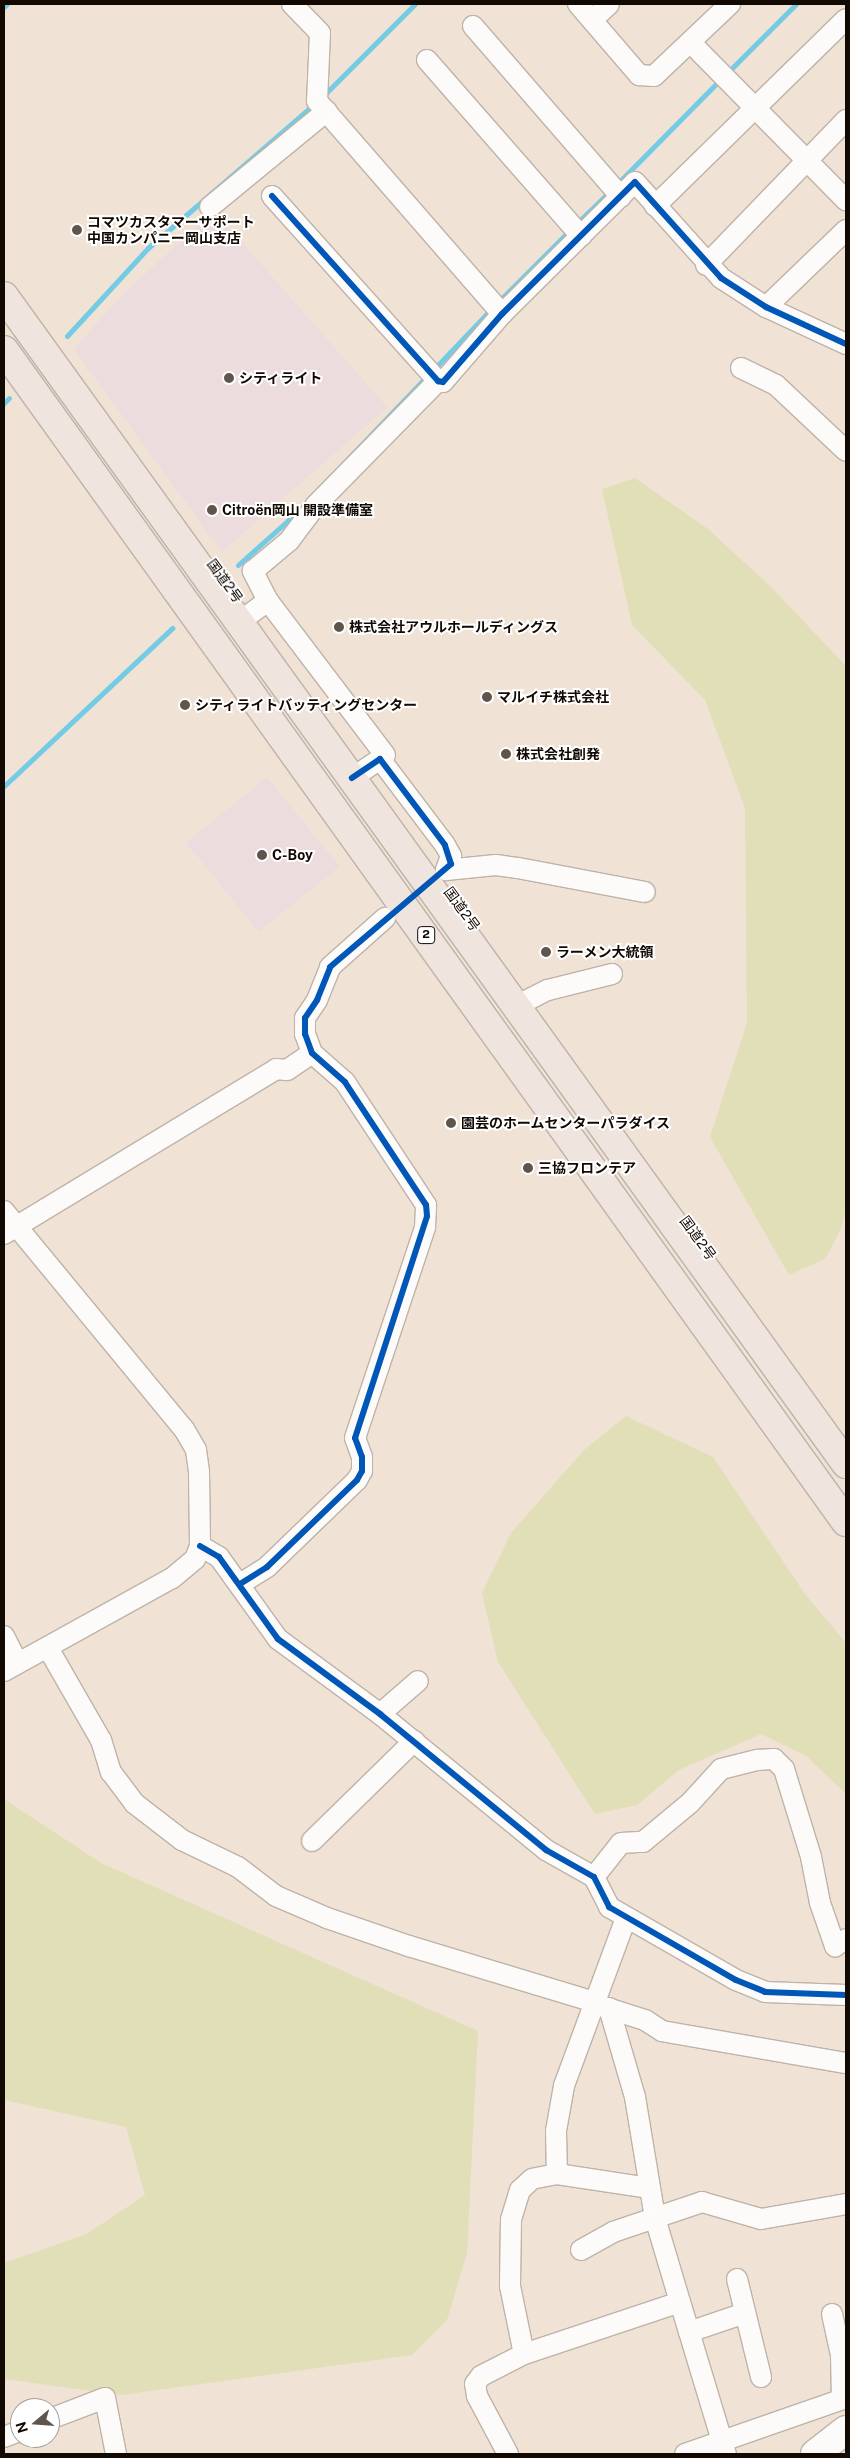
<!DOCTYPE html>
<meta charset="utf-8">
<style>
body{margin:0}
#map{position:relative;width:850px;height:2458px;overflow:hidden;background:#f0e2d4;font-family:"Public Sans","Noto Sans JP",sans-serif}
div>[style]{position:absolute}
.commercial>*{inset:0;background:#ecdcde;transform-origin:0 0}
.green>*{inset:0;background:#e1dfb8}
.stream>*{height:5px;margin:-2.5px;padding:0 2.5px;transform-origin:2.5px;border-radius:2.5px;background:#73cbe6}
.roads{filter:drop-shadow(1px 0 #beb3a8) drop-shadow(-1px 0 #beb3a8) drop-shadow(0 1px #beb3a8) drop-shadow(0 -1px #beb3a8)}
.minor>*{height:20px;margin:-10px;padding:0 10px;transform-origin:10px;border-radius:10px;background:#fdfbf9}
.secondary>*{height:28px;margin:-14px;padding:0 14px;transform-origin:14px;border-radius:14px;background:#fdfbf9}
.trunk>*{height:28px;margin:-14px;padding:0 14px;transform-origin:14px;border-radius:14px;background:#f0e4de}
.cycleway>*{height:6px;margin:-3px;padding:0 3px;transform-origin:3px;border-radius:3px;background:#0057b8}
.dots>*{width:14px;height:14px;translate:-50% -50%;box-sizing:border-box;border:2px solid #fff;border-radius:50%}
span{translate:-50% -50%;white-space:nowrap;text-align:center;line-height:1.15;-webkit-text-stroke:4px #fff;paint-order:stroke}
.shield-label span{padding:1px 4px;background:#fff;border:1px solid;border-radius:4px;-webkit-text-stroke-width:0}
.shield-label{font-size:12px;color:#120903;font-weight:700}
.poi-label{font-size:14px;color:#120903;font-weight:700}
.left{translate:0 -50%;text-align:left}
.street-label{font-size:14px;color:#120903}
.frame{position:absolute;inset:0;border:5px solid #120903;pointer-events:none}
.north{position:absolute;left:10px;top:2398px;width:50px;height:50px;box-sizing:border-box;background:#fff;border:1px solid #a09d9a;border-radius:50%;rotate:252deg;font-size:14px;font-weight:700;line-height:20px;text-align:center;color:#120903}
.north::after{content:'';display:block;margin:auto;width:18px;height:22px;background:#60554c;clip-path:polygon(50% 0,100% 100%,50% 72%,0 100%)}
</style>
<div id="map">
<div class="commercial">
<div style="clip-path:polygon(214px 211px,387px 407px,222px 552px,74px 349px,123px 294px)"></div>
<div style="left:267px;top:777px;width:115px;height:104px;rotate:51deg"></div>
</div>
<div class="green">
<div style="clip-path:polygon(635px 478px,708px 529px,771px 587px,846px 666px,846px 1209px,841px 1229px,825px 1259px,789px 1275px,710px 1137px,747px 1023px,745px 808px,705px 700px,632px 625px,602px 489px)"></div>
<div style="clip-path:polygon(626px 1416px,713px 1457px,805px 1594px,846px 1643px,846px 1794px,806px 1756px,761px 1734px,679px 1770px,637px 1805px,595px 1814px,498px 1662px,482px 1593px,511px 1533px,584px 1450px)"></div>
<div style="clip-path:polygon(4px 1799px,101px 1863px,478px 2031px,467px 2253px,447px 2320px,412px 2355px,121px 2395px,4px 2379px,4px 2263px,87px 2234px,145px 2195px,126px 2127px,4px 2100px)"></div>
</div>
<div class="stream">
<div style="left:4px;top:7px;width:4px;rotate:-45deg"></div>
<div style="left:726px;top:74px;width:99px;rotate:-45deg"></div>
<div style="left:323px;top:96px;width:130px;rotate:-45deg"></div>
<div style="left:615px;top:186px;width:149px;rotate:-45.3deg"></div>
<div style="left:576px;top:224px;width:46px;rotate:-44.1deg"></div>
<div style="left:498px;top:302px;width:102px;rotate:-45deg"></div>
<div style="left:67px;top:336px;width:120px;rotate:-47.4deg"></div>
<div style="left:148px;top:248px;width:220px;rotate:-40.9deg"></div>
<div style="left:434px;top:369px;width:84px;rotate:-46.4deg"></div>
<div style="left:4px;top:403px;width:7px;rotate:-45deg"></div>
<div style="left:317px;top:491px;width:161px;rotate:-46.3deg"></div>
<div style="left:238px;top:565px;width:87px;rotate:-41.7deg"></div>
<div style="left:4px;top:786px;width:231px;rotate:-43.2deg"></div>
</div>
<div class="roads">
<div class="minor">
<div style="left:292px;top:4px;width:40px;rotate:46deg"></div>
<div style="left:320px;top:33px;width:68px;rotate:92.5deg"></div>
<div style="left:317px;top:101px;width:282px;rotate:49deg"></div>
<div style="left:578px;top:4px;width:94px;rotate:49.3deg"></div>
<div style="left:639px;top:75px;width:15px;rotate:4deg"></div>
<div style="left:654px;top:76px;width:105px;rotate:-43.5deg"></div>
<div style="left:592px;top:20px;width:23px;rotate:-43deg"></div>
<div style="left:473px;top:26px;width:226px;rotate:49.1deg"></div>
<div style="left:691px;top:43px;width:221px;rotate:45.4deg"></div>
<div style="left:427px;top:60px;width:234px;rotate:48.8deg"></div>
<div style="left:272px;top:196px;width:249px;rotate:48.1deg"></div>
<div style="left:438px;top:381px;width:5px;rotate:11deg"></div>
<div style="left:443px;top:382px;width:90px;rotate:-49.1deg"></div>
<div style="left:502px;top:314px;width:187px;rotate:-44.8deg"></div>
<div style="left:635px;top:182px;width:129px;rotate:48.1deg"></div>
<div style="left:721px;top:278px;width:54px;rotate:32.8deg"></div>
<div style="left:766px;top:307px;width:88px;rotate:24.8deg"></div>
<div style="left:655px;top:206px;width:267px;rotate:-44.4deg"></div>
<div style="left:210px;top:207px;width:151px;rotate:-39.4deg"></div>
<div style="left:706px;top:265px;width:202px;rotate:-46deg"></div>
<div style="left:766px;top:307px;width:111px;rotate:-43.9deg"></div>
<div style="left:741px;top:368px;width:39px;rotate:26deg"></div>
<div style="left:776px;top:385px;width:96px;rotate:43.3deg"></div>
<div style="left:239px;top:622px;width:36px;rotate:-36deg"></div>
<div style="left:380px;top:759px;width:6px;rotate:-39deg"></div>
<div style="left:385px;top:755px;width:193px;rotate:-127.2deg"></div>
<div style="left:268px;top:601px;width:34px;rotate:-117deg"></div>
<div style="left:253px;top:571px;width:47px;rotate:-39.8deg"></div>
<div style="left:289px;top:541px;width:45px;rotate:-53.1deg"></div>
<div style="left:316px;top:505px;width:174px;rotate:-45.5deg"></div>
<div style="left:352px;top:778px;width:34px;rotate:-34deg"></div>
<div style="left:380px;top:759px;width:108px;rotate:52.9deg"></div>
<div style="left:445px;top:845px;width:13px;rotate:61deg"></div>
<div style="left:451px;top:856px;width:15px;rotate:110deg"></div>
<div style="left:446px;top:870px;width:50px;rotate:-5.7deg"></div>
<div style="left:496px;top:865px;width:22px;rotate:8deg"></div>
<div style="left:518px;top:868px;width:129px;rotate:10.7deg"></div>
<div style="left:516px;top:1006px;width:36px;rotate:-27deg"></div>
<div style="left:548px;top:990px;width:66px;rotate:-14deg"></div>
<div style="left:4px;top:1211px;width:283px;rotate:50.5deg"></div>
<div style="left:184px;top:1429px;width:24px;rotate:60deg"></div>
<div style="left:196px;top:1450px;width:22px;rotate:82deg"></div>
<div style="left:199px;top:1472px;width:74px;rotate:89.2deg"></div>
<div style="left:200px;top:1546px;width:14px;rotate:111deg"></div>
<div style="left:195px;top:1559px;width:30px;rotate:140deg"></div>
<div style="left:172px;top:1578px;width:192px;rotate:151deg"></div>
<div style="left:4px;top:1234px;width:318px;rotate:-31.2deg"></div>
<div style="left:276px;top:1069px;width:11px;rotate:5deg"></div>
<div style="left:287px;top:1070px;width:30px;rotate:-34deg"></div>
<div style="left:200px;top:1546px;width:22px;rotate:30deg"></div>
<div style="left:219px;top:1557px;width:101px;rotate:54.3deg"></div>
<div style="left:278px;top:1639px;width:127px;rotate:36.3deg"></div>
<div style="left:380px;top:1714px;width:215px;rotate:39.3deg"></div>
<div style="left:546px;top:1850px;width:55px;rotate:29.4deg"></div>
<div style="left:594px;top:1877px;width:34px;rotate:63deg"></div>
<div style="left:609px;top:1907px;width:146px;rotate:29.9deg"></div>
<div style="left:736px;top:1980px;width:31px;rotate:22deg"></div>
<div style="left:765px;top:1992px;width:81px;rotate:2.1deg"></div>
<div style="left:240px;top:1584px;width:32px;rotate:-32deg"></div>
<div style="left:267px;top:1567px;width:125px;rotate:-44deg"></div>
<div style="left:357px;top:1480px;width:10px;rotate:-61deg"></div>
<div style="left:362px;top:1471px;width:14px;rotate:-90deg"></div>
<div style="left:362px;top:1457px;width:20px;rotate:-110deg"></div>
<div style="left:355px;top:1438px;width:222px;rotate:-71.6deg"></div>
<div style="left:425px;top:1227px;width:22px;rotate:-87deg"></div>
<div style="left:426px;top:1205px;width:147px;rotate:-123.4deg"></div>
<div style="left:345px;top:1082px;width:44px;rotate:-138.7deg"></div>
<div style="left:312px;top:1053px;width:20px;rotate:-110deg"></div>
<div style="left:305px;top:1034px;width:16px;rotate:-90deg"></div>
<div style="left:305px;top:1018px;width:22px;rotate:-56deg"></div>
<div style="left:317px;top:1000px;width:35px;rotate:-68deg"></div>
<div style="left:330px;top:967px;width:74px;rotate:-41.7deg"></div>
<div style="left:4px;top:1636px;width:30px;rotate:63deg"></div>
<div style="left:48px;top:1648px;width:106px;rotate:60.1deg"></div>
<div style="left:101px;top:1740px;width:34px;rotate:73deg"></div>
<div style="left:111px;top:1772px;width:39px;rotate:53deg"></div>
<div style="left:134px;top:1803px;width:61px;rotate:37.6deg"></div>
<div style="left:182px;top:1840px;width:62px;rotate:25.7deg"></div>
<div style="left:238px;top:1867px;width:48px;rotate:37.3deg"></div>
<div style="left:276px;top:1896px;width:56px;rotate:23.3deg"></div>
<div style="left:327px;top:1918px;width:87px;rotate:18.9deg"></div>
<div style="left:409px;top:1946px;width:194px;rotate:16.8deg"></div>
<div style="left:380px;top:1714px;width:50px;rotate:-41deg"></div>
<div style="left:312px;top:1841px;width:143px;rotate:-44.4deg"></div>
<div style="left:594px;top:1877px;width:43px;rotate:-51.5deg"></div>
<div style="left:621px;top:1843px;width:22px;rotate:-3deg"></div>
<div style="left:643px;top:1842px;width:61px;rotate:-39.7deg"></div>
<div style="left:690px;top:1803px;width:46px;rotate:-47.6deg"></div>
<div style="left:721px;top:1769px;width:38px;rotate:-14deg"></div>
<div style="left:758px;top:1760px;width:16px;rotate:-4deg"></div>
<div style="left:774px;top:1759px;width:14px;rotate:45deg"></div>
<div style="left:784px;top:1769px;width:92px;rotate:72.9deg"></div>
<div style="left:811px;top:1857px;width:47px;rotate:78.9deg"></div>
<div style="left:820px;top:1903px;width:46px;rotate:70.8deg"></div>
<div style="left:835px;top:1946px;width:13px;rotate:-32deg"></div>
<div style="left:626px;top:1918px;width:179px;rotate:110.3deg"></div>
<div style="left:564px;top:2086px;width:46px;rotate:100.1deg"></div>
<div style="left:556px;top:2131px;width:43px;rotate:88.7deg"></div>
<div style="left:557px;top:2174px;width:25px;rotate:169deg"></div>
<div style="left:532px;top:2179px;width:16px;rotate:137deg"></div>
<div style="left:520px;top:2190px;width:31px;rotate:107deg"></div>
<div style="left:511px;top:2220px;width:66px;rotate:90.9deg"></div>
<div style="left:510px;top:2286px;width:69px;rotate:78.4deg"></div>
<div style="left:524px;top:2354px;width:164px;rotate:-18.4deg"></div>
<div style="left:680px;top:2302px;width:159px;rotate:73.2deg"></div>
<div style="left:601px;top:2006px;width:46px;rotate:17.7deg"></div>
<div style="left:645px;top:2020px;width:20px;rotate:33deg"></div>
<div style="left:662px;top:2031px;width:187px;rotate:9.9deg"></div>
<div style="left:609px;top:2008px;width:93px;rotate:73.7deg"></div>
<div style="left:635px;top:2097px;width:123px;rotate:80.6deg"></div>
<div style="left:655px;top:2218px;width:88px;rotate:73.4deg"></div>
<div style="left:557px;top:2174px;width:94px;rotate:8.6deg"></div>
<div style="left:581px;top:2250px;width:37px;rotate:-29deg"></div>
<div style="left:613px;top:2232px;width:94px;rotate:-18.6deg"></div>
<div style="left:702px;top:2202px;width:61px;rotate:16.1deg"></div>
<div style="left:761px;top:2219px;width:86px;rotate:-10deg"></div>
<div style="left:737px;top:2279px;width:101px;rotate:76.2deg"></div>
<div style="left:832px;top:2314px;width:42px;rotate:77.6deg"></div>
<div style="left:841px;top:2355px;width:44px;rotate:88.7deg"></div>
<div style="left:689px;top:2332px;width:59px;rotate:-18.7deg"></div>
<div style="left:50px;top:2419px;width:59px;rotate:-20.9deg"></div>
<div style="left:105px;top:2398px;width:57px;rotate:78.9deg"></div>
<div style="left:4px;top:2437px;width:17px;rotate:-21deg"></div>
<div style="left:508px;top:2454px;width:66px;rotate:-118.1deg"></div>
<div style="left:477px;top:2396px;width:12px;rotate:-99deg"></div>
<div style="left:475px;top:2384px;width:10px;rotate:-53deg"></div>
<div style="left:481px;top:2376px;width:48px;rotate:-27.1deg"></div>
<div style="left:685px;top:2454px;width:170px;rotate:-19.2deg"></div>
</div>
<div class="secondary">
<div style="left:815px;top:2454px;width:39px;rotate:-38deg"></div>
</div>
<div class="trunk">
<div style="left:4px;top:296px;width:1440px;rotate:54.21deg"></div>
<div style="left:4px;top:350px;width:1443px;rotate:54.31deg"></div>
</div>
</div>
<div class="cycleway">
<div style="left:272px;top:196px;width:249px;rotate:48.1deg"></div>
<div style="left:438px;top:381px;width:5px;rotate:11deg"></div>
<div style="left:443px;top:382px;width:90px;rotate:-49.1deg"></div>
<div style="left:502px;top:314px;width:187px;rotate:-44.8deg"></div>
<div style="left:635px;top:182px;width:129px;rotate:48.1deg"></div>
<div style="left:721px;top:278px;width:54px;rotate:32.8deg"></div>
<div style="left:766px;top:307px;width:88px;rotate:24.8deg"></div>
<div style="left:200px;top:1546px;width:22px;rotate:30deg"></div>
<div style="left:219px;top:1557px;width:101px;rotate:54.3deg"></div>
<div style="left:278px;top:1639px;width:127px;rotate:36.3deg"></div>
<div style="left:380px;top:1714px;width:215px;rotate:39.3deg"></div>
<div style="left:546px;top:1850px;width:55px;rotate:29.4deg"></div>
<div style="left:594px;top:1877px;width:34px;rotate:63deg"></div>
<div style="left:609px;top:1907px;width:146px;rotate:29.9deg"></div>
<div style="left:736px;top:1980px;width:31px;rotate:22deg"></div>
<div style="left:765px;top:1992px;width:81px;rotate:2.1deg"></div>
<div style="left:240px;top:1584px;width:32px;rotate:-32deg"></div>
<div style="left:267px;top:1567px;width:125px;rotate:-44deg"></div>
<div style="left:357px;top:1480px;width:10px;rotate:-61deg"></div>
<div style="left:362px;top:1471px;width:14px;rotate:-90deg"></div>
<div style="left:362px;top:1457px;width:20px;rotate:-110deg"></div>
<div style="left:355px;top:1438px;width:233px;rotate:-72deg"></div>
<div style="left:427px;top:1216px;width:11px;rotate:-95deg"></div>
<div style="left:426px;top:1205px;width:147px;rotate:-123.4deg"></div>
<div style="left:345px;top:1082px;width:44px;rotate:-138.7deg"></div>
<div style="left:312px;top:1053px;width:20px;rotate:-110deg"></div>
<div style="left:305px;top:1034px;width:16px;rotate:-90deg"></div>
<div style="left:305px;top:1018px;width:22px;rotate:-56deg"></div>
<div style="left:317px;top:1000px;width:35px;rotate:-68deg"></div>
<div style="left:330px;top:967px;width:159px;rotate:-40.4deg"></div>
<div style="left:451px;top:864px;width:20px;rotate:-108deg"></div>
<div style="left:445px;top:845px;width:108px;rotate:-127.1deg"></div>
<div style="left:380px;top:759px;width:34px;rotate:146deg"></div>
</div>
<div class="dots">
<div style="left:77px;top:230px;background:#60554c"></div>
<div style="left:229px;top:378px;background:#60554c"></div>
<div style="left:212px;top:510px;background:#60554c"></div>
<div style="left:339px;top:627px;background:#60554c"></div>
<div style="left:487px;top:697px;background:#60554c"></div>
<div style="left:185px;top:705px;background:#60554c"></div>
<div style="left:506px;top:754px;background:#60554c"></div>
<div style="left:262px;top:855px;background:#60554c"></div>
<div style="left:546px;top:952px;background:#60554c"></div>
<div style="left:451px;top:1123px;background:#60554c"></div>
<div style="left:528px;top:1168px;background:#60554c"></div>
</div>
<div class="shield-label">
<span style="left:426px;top:935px">2</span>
</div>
<div class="poi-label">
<span class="left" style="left:87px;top:230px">コマツカスタマーサポート<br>中国カンパニー岡山支店</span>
<span class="left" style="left:239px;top:378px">シティライト</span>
<span class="left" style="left:222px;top:510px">Citroën岡山 開設準備室</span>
<span class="left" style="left:349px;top:627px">株式会社アウルホールディングス</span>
<span class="left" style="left:497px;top:697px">マルイチ株式会社</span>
<span class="left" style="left:195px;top:705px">シティライトバッティングセンター</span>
<span class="left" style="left:516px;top:754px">株式会社創発</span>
<span class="left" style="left:272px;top:855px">C-Boy</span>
<span class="left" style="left:556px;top:952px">ラーメン大統領</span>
<span class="left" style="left:461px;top:1123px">園芸のホームセンターパラダイス</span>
<span class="left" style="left:538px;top:1168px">三協フロンテア</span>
</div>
<div class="street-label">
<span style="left:225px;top:581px;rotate:54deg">国道2号</span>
<span style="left:462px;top:909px;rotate:54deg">国道2号</span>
<span style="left:698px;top:1238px;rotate:54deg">国道2号</span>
</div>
<div class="frame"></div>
<div class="north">N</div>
</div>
